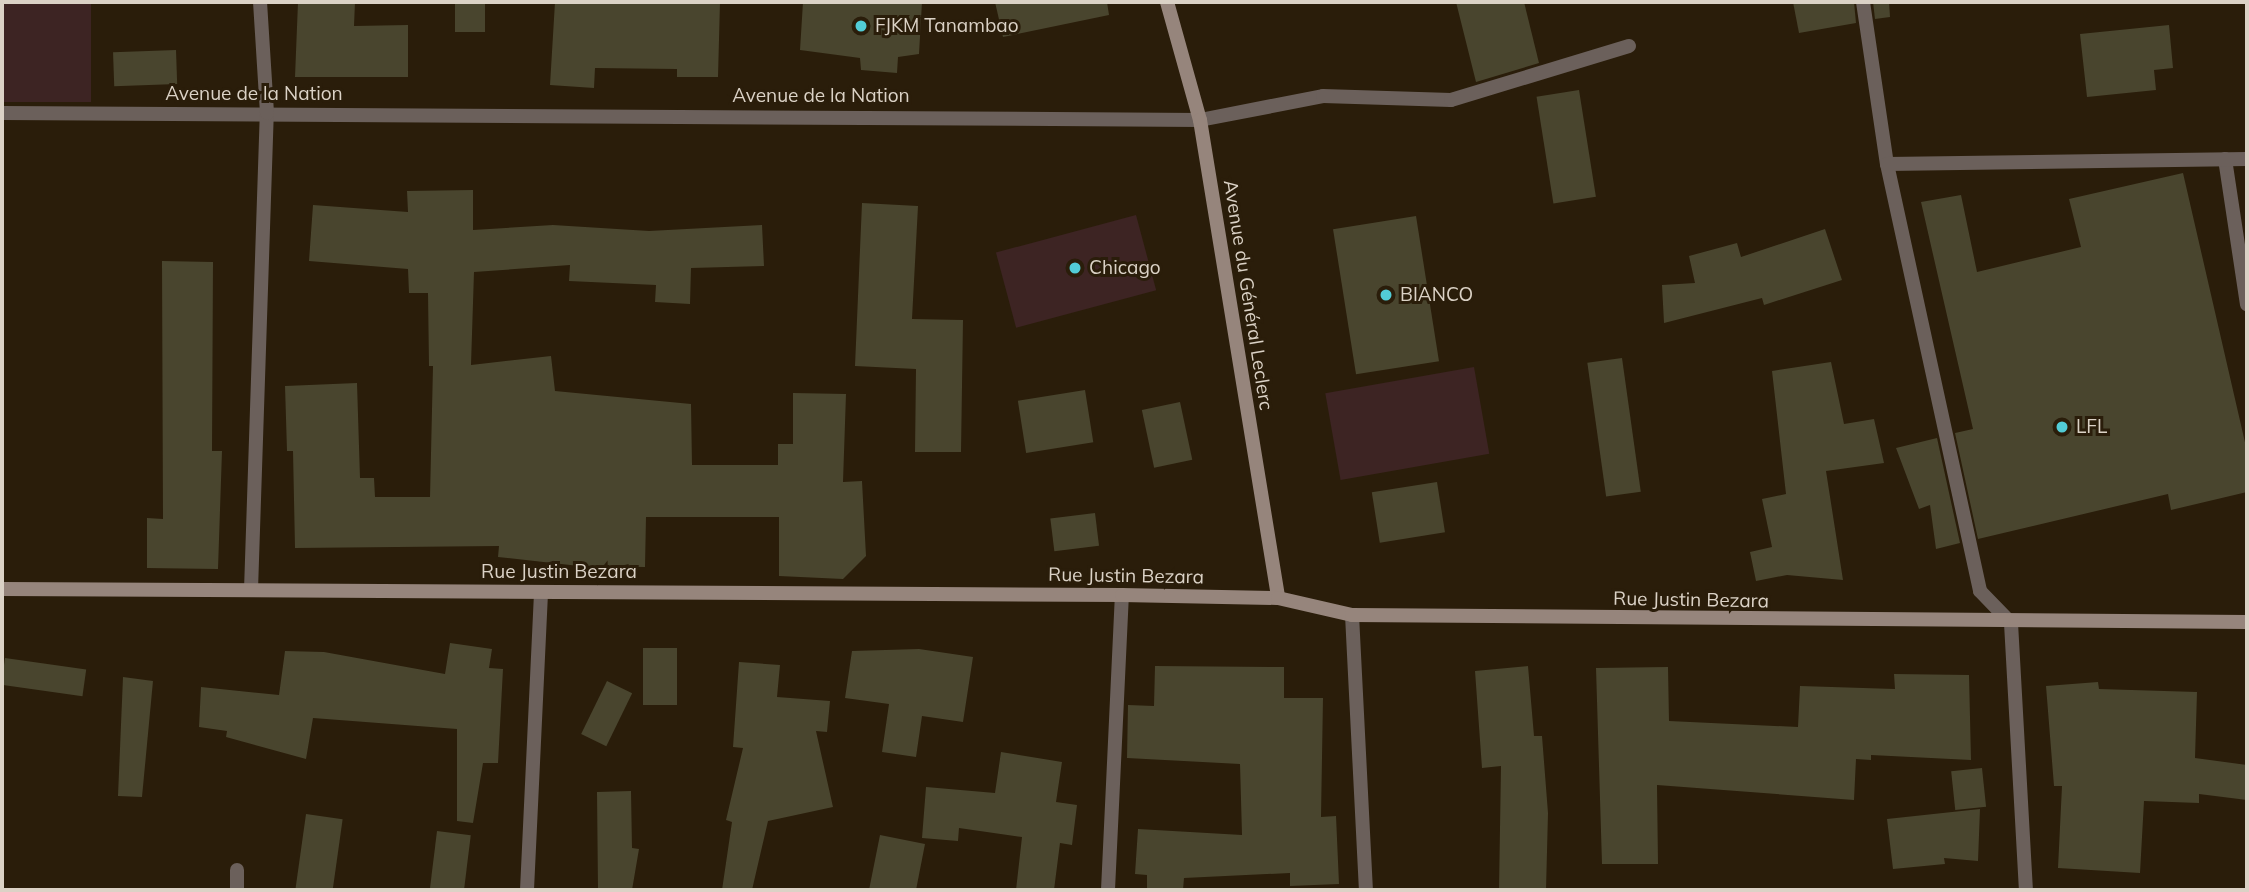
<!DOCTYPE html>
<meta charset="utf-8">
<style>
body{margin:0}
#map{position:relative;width:2249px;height:892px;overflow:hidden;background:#2a1d0a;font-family:Mulish,sans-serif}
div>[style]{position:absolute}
.green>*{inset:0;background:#3d2423;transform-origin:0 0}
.building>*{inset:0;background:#49452e;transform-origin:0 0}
.street>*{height:14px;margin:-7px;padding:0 7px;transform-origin:7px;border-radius:7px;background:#6b605b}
.secondary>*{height:14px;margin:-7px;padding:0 7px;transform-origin:7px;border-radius:7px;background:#96857c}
.dots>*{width:19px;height:19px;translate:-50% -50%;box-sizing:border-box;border:4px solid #2a1d0a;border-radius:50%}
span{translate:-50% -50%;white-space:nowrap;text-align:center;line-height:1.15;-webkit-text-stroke:6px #2a1d0a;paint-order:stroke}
.poi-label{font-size:19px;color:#dbd2c6}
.left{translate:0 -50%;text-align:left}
.street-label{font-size:19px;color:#dbd2c6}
.frame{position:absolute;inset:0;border:4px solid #dbd2c6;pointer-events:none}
</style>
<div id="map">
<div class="green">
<div style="left:2px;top:2px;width:89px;height:100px"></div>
<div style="left:1136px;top:215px;width:78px;height:145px;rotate:75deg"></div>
<div style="left:1474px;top:367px;width:88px;height:151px;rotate:80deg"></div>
</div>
<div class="building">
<div style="clip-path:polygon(298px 2px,355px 2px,354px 26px,408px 25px,408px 77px,295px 77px)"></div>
<div style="left:455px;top:2px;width:30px;height:30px"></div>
<div style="clip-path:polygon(555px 2px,720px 2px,718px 77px,677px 77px,677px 69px,595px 68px,594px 88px,550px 85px)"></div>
<div style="clip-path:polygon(803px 2px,922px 2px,919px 54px,898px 57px,897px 73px,861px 70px,860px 58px,800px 50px)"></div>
<div style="clip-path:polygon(995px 2px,1107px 2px,1109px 15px,1003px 37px)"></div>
<div style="clip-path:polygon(1456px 2px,1524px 2px,1539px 63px,1476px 82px)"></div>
<div style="clip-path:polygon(1793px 2px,1854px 2px,1856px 23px,1799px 33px)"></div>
<div style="clip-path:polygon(1873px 2px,1889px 2px,1890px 17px,1875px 19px)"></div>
<div style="clip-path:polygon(2169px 25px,2173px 68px,2154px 70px,2156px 90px,2087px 97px,2080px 34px)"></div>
<div style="left:176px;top:50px;width:34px;height:63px;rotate:88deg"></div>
<div style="left:1579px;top:90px;width:108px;height:43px;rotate:81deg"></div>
<div style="clip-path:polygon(2183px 173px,2247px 451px,2247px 492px,2171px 510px,2168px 494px,1978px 539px,1955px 433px,1973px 429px,1921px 202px,1961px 195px,1977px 272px,2081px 247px,2069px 199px)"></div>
<div style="clip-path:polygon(473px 190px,473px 230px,553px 225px,649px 231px,762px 225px,764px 266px,691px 268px,690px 304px,655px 302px,656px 285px,569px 281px,570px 265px,474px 272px,471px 365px,551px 356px,555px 391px,691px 404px,692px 465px,778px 465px,778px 444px,793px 444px,793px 393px,846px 394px,843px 482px,862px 481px,866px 556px,843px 579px,779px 576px,779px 517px,646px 517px,645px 567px,579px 566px,498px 557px,499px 546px,295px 548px,293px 451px,287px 451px,285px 386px,357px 383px,360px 478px,374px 478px,375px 497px,430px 497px,433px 366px,429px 366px,428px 293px,409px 293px,408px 269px,309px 261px,313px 205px,408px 212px,407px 191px)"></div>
<div style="clip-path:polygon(862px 203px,918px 206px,912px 319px,963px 320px,961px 452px,915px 452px,916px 369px,855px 366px)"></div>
<div style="left:1416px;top:216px;width:147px;height:84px;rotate:81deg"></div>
<div style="clip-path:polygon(1825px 229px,1842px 280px,1764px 305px,1762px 298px,1664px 323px,1662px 285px,1695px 283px,1689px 256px,1737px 243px,1741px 257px)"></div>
<div style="clip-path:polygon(162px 261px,213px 262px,212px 451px,222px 451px,218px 569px,147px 568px,147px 518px,163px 519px)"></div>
<div style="left:1622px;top:358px;width:135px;height:35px;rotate:82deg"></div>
<div style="clip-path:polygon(1831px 362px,1844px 424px,1874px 419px,1884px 463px,1826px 471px,1843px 580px,1787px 575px,1756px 581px,1750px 552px,1772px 547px,1762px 499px,1786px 494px,1772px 371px)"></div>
<div style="left:1085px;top:390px;width:53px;height:68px;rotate:81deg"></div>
<div style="left:1180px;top:402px;width:59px;height:39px;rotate:78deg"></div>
<div style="clip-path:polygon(1937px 438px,1960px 543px,1936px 549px,1930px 505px,1919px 509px,1896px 448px)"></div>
<div style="left:1437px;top:482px;width:51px;height:66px;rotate:81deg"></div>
<div style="left:1095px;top:513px;width:33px;height:45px;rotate:83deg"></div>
<div style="clip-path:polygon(450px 643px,492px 649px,489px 668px,503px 669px,498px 763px,483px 763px,473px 823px,457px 821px,457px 729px,313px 718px,306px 759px,226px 737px,227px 731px,199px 727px,201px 687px,279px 695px,285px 651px,324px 652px,445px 674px)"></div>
<div style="left:677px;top:648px;width:57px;height:34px;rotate:90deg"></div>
<div style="clip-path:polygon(919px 649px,973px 657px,963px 722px,922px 716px,916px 757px,882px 752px,889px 704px,845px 698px,852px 651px)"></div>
<div style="left:5px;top:658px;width:82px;height:27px;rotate:8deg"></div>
<div style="clip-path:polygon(739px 662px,780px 665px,777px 697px,830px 701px,827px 732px,816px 731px,833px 807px,768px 821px,752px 890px,722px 890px,732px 822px,726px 820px,743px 748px,733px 747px)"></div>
<div style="clip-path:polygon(1155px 666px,1284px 667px,1284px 698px,1323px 698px,1321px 817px,1336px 816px,1339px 884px,1290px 886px,1290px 873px,1184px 878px,1183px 890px,1147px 890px,1147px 875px,1135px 874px,1138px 829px,1242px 835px,1240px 764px,1127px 758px,1128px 705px,1154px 706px)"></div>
<div style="clip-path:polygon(1528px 666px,1534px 736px,1542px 736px,1548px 813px,1546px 890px,1499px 890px,1501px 766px,1482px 768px,1475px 671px)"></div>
<div style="clip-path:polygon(1668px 667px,1669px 721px,1798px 727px,1800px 686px,1895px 689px,1894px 674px,1969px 675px,1971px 760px,1871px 755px,1871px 760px,1856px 759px,1854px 800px,1657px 785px,1658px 864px,1602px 864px,1596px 668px)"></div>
<div style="clip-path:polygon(123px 677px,153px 681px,142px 797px,118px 796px)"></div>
<div style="left:607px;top:681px;width:28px;height:59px;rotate:26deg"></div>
<div style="clip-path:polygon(2098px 682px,2099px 689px,2197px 692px,2195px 758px,2247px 765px,2247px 800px,2199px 794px,2199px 803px,2144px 801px,2140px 873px,2058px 868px,2062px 786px,2054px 786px,2046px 686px)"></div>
<div style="clip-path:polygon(1001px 752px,1062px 762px,1056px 802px,1077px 805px,1072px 845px,1060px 843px,1054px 890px,1016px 890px,1022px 837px,959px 828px,958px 841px,922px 838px,926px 787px,995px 793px)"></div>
<div style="left:1982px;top:768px;width:39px;height:31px;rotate:84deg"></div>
<div style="clip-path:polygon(631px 791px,632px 848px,639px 849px,632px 890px,598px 890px,597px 792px)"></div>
<div style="clip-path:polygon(1980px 809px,1978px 861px,1944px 858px,1945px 864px,1893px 869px,1887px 819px)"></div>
<div style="left:306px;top:814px;width:37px;height:77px;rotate:8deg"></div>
<div style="left:437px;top:831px;width:34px;height:60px;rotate:7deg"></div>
<div style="clip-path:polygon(880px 835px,925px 844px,916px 890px,869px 890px)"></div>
</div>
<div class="street">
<div style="left:1863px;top:2px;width:164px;rotate:81.6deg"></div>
<div style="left:1887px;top:164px;width:437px;rotate:77.7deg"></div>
<div style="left:1980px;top:591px;width:45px;rotate:45.9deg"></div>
<div style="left:2011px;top:623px;width:267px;rotate:86.8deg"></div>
<div style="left:2px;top:113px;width:1198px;rotate:0.33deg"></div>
<div style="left:1200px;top:120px;width:125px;rotate:-11deg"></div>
<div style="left:1323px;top:96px;width:128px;rotate:1.8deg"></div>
<div style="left:1451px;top:100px;width:186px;rotate:-16.9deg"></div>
<div style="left:2225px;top:159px;width:147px;rotate:81.4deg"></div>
<div style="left:1887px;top:164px;width:360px;rotate:-0.8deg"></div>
<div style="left:251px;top:590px;width:477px;rotate:-88.1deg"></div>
<div style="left:267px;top:113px;width:111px;rotate:-93.6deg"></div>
<div style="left:1352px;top:615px;width:275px;rotate:87.1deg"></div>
<div style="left:237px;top:890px;width:20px;rotate:-90deg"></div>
<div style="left:527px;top:890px;width:298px;rotate:-87.3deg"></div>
<div style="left:1108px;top:890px;width:295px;rotate:-87.3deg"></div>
</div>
<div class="secondary">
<div style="left:1167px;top:2px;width:123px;rotate:74.4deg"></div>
<div style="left:1200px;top:120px;width:484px;rotate:80.7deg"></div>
<div style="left:2px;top:589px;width:1120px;rotate:0.31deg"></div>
<div style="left:1122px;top:595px;width:156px;rotate:1.1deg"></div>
<div style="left:1278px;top:598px;width:76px;rotate:12.9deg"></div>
<div style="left:1352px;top:615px;width:895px;rotate:0.45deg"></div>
</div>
<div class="dots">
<div style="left:861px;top:26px;background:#52ccd6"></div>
<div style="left:1075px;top:268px;background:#52ccd6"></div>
<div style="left:1386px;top:295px;background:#52ccd6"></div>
<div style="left:2062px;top:427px;background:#52ccd6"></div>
</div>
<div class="poi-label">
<span class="left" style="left:875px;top:26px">FJKM Tanambao</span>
<span class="left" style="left:1089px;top:268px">Chicago</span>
<span class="left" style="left:1400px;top:295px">BIANCO</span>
<span class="left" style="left:2076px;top:427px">LFL</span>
</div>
<div class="street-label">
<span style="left:254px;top:94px">Avenue de la Nation</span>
<span style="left:821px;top:96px">Avenue de la Nation</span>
<span style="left:1248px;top:295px;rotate:81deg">Avenue du Général Leclerc</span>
<span style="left:559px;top:572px">Rue Justin Bezara</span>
<span style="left:1126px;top:576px;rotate:1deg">Rue Justin Bezara</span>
<span style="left:1691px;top:600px;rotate:1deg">Rue Justin Bezara</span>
</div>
<div class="frame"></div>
</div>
